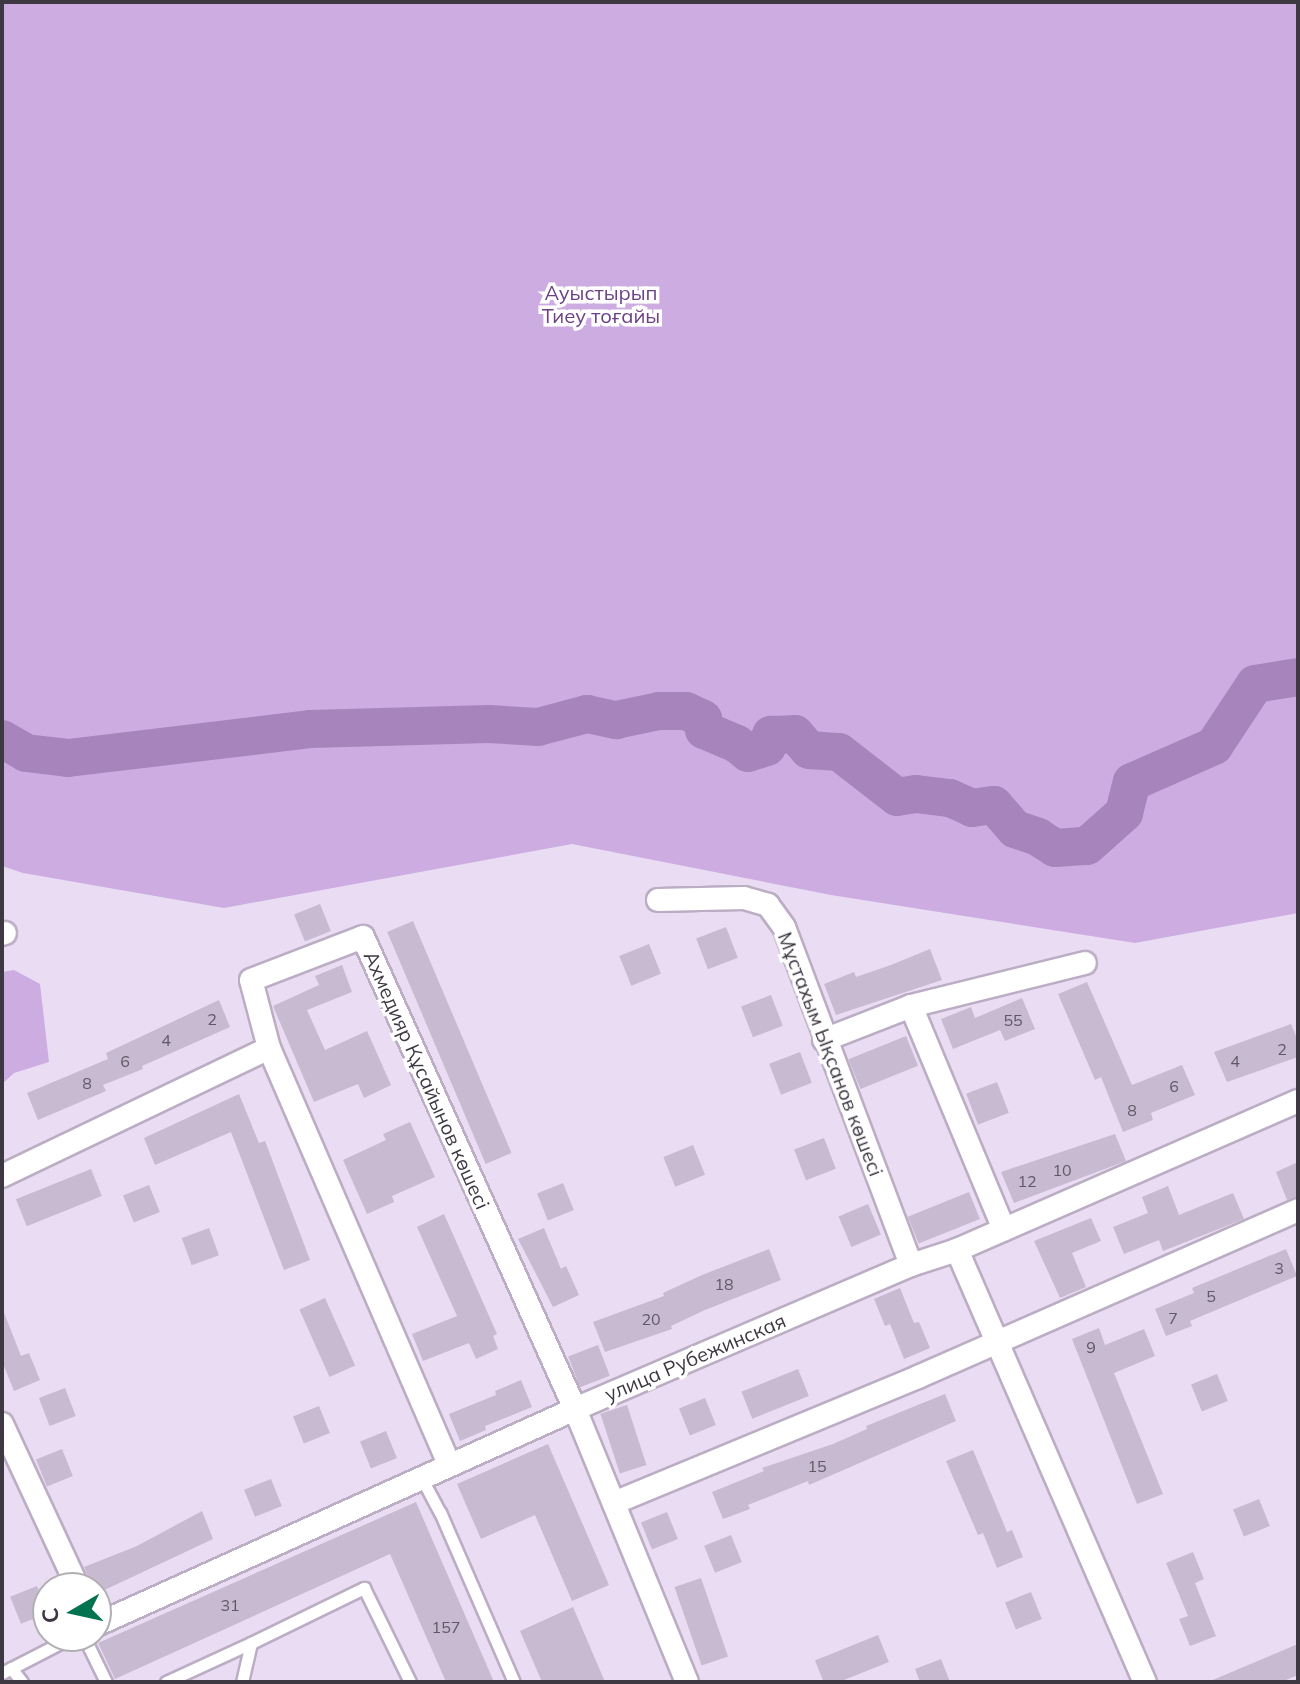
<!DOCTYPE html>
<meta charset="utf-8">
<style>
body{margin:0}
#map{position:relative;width:1300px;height:1684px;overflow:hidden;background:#eadcf3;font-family:Mulish,sans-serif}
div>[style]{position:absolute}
.green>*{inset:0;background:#cdace2}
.river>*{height:38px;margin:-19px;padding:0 19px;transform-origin:19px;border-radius:19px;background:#a785bc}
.building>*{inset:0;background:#c8bad1;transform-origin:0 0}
.roads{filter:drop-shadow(2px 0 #bbadc4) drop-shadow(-2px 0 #bbadc4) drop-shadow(0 2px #bbadc4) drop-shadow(0 -2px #bbadc4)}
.service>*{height:11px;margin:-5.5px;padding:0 5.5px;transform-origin:5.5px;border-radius:5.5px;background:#fff}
.minor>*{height:22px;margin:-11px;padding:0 11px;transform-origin:11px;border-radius:11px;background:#fff}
span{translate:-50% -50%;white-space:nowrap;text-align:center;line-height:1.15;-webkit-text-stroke:7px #fff;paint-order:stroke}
.number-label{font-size:16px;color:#605866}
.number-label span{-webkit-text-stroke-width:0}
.park-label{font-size:20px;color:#6d4186}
.street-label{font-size:20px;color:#3e3842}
.frame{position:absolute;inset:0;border:4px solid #3e3842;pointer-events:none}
.north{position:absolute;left:32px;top:1572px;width:80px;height:80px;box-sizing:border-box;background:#fff;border:2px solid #b2afb3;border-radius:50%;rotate:261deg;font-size:22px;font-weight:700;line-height:32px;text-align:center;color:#3e3842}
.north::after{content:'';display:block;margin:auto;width:28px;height:36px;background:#01744f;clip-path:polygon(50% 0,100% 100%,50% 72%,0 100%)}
</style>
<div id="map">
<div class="green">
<div style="clip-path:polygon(2px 2px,1298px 2px,1298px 913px,1135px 943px,831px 895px,572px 844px,224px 908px,23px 873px,2px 866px)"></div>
<div style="clip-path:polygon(14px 970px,40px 984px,49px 1062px,14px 1073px,2px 1084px,2px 972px)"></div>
</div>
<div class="river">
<div style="left:2px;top:739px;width:28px;rotate:30deg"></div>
<div style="left:26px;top:753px;width:42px;rotate:6.8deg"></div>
<div style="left:68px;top:758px;width:245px;rotate:-6.8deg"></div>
<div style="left:311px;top:729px;width:178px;rotate:-1.6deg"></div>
<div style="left:489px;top:724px;width:49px;rotate:3.5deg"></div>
<div style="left:538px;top:727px;width:51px;rotate:-14.9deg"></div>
<div style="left:587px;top:714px;width:30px;rotate:12deg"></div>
<div style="left:616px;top:720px;width:44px;rotate:-11.8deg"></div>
<div style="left:659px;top:711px;width:27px"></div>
<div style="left:686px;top:711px;width:19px;rotate:25deg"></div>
<div style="left:703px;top:719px;width:11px;rotate:85deg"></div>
<div style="left:704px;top:730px;width:36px;rotate:23deg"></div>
<div style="left:737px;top:744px;width:14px;rotate:39deg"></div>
<div style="left:748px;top:753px;width:20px;rotate:-18deg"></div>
<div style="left:767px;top:747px;width:13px;rotate:-72deg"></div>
<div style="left:771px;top:735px;width:24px;rotate:-2deg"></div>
<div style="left:795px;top:734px;width:21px;rotate:49deg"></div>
<div style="left:809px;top:750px;width:30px;rotate:4deg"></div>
<div style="left:839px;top:752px;width:73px;rotate:37.8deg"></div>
<div style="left:897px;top:797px;width:19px;rotate:-9deg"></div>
<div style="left:916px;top:794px;width:34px;rotate:7deg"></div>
<div style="left:950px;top:798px;width:24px;rotate:24deg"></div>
<div style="left:972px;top:808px;width:22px;rotate:-8deg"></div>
<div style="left:994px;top:805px;width:32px;rotate:49deg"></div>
<div style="left:1015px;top:829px;width:24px;rotate:19deg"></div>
<div style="left:1038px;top:837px;width:20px;rotate:33deg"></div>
<div style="left:1055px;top:848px;width:32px;rotate:-4deg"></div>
<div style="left:1087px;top:846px;width:50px;rotate:-41.7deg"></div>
<div style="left:1124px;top:813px;width:32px;rotate:-76deg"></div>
<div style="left:1132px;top:782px;width:90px;rotate:-23.7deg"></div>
<div style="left:1214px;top:746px;width:74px;rotate:-56.5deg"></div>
<div style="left:1255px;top:684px;width:44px;rotate:-9.2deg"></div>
</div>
<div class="building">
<div style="left:320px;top:904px;width:29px;height:28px;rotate:68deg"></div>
<div style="left:413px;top:921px;width:252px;height:28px;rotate:67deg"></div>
<div style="left:726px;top:927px;width:33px;height:32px;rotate:69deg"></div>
<div style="left:649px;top:944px;width:32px;height:32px;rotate:68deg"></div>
<div style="clip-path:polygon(930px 949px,942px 980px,836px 1015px,824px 984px,854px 972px,856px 977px,891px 965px)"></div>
<div style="clip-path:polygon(342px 965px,352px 992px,307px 1010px,325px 1050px,367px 1031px,391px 1085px,364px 1098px,358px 1084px,314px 1102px,273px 1006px,319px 985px,315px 976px)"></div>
<div style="clip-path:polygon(1087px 982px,1132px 1085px,1182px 1065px,1195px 1095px,1151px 1113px,1153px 1120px,1123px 1132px,1101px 1077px,1095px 1080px,1058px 994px)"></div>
<div style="left:771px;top:995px;width:33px;height:32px;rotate:69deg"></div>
<div style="clip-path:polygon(1022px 998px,1035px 1029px,1005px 1041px,1000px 1030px,953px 1049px,941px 1019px,971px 1007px,975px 1018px)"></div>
<div style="clip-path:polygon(219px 1000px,230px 1027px,142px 1066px,143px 1069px,103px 1085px,106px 1091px,38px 1120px,27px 1093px,108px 1059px,106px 1053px)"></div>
<div style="clip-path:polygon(1291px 1024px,1298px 1041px,1298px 1057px,1227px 1082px,1214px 1052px)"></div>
<div style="left:906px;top:1036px;width:32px;height:62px;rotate:68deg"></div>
<div style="left:800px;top:1052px;width:33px;height:33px;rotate:69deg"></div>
<div style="left:997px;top:1082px;width:33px;height:33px;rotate:69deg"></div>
<div style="clip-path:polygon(239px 1094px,259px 1143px,265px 1141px,310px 1260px,284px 1270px,231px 1132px,155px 1165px,144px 1138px)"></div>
<div style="clip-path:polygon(410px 1122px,435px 1177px,392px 1196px,394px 1202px,367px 1214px,343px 1160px,386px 1140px,383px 1134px)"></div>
<div style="clip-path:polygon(1115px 1134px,1126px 1161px,1014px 1203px,1001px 1172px)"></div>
<div style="left:824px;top:1138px;width:33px;height:32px;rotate:69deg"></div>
<div style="left:693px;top:1145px;width:32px;height:32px;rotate:68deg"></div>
<div style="clip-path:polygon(1298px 1162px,1298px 1196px,1287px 1200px,1276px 1172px)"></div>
<div style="left:91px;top:1169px;width:29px;height:81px;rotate:68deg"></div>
<div style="left:563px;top:1183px;width:29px;height:28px;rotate:68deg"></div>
<div style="left:149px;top:1185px;width:29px;height:28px;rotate:68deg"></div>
<div style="clip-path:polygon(1168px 1186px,1179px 1215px,1233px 1193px,1244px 1219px,1163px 1251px,1159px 1240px,1124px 1254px,1113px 1227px,1148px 1213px,1142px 1197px)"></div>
<div style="left:969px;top:1192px;width:29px;height:66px;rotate:68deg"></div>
<div style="left:868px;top:1204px;width:33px;height:32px;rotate:67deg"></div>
<div style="clip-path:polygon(444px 1214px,497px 1334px,493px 1336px,498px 1349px,476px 1359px,469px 1343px,423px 1361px,412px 1334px,457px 1316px,417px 1227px)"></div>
<div style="clip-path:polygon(1091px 1218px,1101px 1241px,1072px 1253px,1086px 1287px,1060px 1298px,1034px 1241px)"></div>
<div style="left:209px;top:1228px;width:29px;height:29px;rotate:70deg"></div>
<div style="clip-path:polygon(544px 1228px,561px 1269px,566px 1266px,579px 1295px,553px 1307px,518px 1239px)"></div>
<div style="clip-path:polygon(769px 1249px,781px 1280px,705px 1310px,671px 1326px,672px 1329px,605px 1352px,593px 1322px,664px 1296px,663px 1293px,702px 1275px)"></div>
<div style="clip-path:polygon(1286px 1249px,1297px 1276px,1190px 1321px,1192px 1326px,1166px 1336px,1155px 1309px,1194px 1293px,1192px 1288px)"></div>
<div style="clip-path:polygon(900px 1288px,914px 1323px,919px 1322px,930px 1348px,904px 1359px,890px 1324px,885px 1326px,874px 1299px)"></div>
<div style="left:325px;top:1298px;width:74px;height:28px;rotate:66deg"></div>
<div style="clip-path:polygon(3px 1310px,21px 1356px,29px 1353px,40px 1380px,14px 1391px,2px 1361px)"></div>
<div style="clip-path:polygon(1099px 1328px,1105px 1345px,1144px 1329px,1155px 1356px,1114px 1373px,1163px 1494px,1137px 1504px,1072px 1339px)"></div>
<div style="left:598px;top:1345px;width:33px;height:32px;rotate:69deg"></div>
<div style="left:798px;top:1369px;width:29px;height:61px;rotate:68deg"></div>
<div style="left:1217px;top:1374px;width:29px;height:28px;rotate:68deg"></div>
<div style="clip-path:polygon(521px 1380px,532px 1407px,485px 1426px,486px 1430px,460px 1441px,449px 1414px,496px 1395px,495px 1391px)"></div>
<div style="left:65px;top:1388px;width:30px;height:28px;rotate:69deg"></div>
<div style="clip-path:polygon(945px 1394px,956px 1421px,809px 1485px,808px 1481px,748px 1505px,750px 1509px,723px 1519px,712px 1492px,764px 1471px,762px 1468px,833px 1444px,867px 1429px,866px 1426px)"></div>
<div style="left:705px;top:1398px;width:29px;height:28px;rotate:68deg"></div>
<div style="left:627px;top:1405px;width:63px;height:28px;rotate:72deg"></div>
<div style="left:319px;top:1406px;width:29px;height:28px;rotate:68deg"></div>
<div style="left:386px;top:1431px;width:29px;height:28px;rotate:68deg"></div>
<div style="clip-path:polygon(548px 1444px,609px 1585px,572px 1601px,535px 1515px,481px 1539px,457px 1484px)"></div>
<div style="left:62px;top:1449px;width:29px;height:28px;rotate:68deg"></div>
<div style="clip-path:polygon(973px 1450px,1007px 1532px,1012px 1530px,1023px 1557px,997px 1568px,983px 1533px,978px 1535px,946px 1461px)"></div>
<div style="left:271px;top:1479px;width:29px;height:29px;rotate:68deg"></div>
<div style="left:1259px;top:1499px;width:29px;height:28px;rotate:68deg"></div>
<div style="clip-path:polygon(416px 1502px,494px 1682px,446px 1682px,390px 1554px,115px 1679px,98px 1643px)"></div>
<div style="clip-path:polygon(202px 1511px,213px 1539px,96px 1594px,84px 1567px,137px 1546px)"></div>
<div style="left:667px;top:1512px;width:29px;height:28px;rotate:68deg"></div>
<div style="left:731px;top:1535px;width:29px;height:29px;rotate:68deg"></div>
<div style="clip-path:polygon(1193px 1552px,1204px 1579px,1195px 1583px,1216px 1636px,1190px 1646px,1179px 1619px,1188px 1616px,1166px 1563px)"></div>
<div style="left:701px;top:1578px;width:83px;height:28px;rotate:71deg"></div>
<div style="left:37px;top:1586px;width:29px;height:29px;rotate:68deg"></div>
<div style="left:1031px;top:1592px;width:29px;height:28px;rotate:68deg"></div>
<div style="clip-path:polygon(573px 1607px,605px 1682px,542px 1682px,520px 1631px)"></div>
<div style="left:878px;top:1635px;width:29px;height:68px;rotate:68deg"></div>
<div style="clip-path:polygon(1298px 1644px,1298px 1675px,1281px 1682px,1208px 1682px)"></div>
<div style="clip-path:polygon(941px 1659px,950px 1682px,920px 1682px,915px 1669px)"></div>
</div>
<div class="roads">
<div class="service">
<div style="left:421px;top:1477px;width:40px;rotate:62deg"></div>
<div style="left:440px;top:1512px;width:185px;rotate:66.5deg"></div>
<div style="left:89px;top:1636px;width:6px;rotate:121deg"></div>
<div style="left:86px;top:1641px;width:46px;rotate:64deg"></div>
<div style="left:11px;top:1668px;width:18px;rotate:52deg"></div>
<div style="left:2px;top:1673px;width:81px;rotate:-27.2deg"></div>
<div style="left:166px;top:1682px;width:94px;rotate:-24.6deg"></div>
<div style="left:242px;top:1682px;width:40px;rotate:-77deg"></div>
<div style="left:251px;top:1643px;width:126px;rotate:-26deg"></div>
<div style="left:364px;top:1588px;width:105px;rotate:63.9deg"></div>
</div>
<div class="minor">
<div style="left:658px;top:900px;width:86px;rotate:-1.3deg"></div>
<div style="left:744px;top:898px;width:25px;rotate:16deg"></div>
<div style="left:768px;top:905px;width:27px;rotate:54deg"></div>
<div style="left:784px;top:927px;width:361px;rotate:69.4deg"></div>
<div style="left:2px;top:934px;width:3px;rotate:-18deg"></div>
<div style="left:911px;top:1006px;width:242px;rotate:67.4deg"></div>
<div style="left:824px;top:1040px;width:93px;rotate:-21.3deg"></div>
<div style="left:911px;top:1006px;width:179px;rotate:-13.9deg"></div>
<div style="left:2px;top:1176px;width:296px;rotate:-25.6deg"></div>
<div style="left:957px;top:1250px;width:471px;rotate:66.5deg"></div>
<div style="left:2px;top:1424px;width:181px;rotate:65.1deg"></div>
<div style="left:449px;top:1464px;width:453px;rotate:-113.4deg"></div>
<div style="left:269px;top:1048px;width:70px;rotate:-104.8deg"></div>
<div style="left:251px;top:980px;width:120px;rotate:-21deg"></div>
<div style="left:363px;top:937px;width:517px;rotate:65.81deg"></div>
<div style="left:575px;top:1409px;width:295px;rotate:67.7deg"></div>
<div style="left:614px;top:1503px;width:329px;rotate:-22.5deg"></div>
<div style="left:918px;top:1377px;width:415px;rotate:-23.7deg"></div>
<div style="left:96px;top:1625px;width:525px;rotate:-24.27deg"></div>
<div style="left:575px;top:1409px;width:366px;rotate:-23.2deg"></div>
<div style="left:911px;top:1265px;width:48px;rotate:-18.1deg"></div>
<div style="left:957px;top:1250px;width:372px;rotate:-23.6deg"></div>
</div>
</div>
<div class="number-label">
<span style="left:212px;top:1019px">2</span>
<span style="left:1013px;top:1020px">55</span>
<span style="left:166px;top:1040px">4</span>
<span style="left:1282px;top:1049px">2</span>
<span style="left:125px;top:1061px">6</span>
<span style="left:1235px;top:1061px">4</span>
<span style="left:87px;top:1083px">8</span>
<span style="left:1174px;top:1086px">6</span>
<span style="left:1132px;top:1110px">8</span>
<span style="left:1062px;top:1170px">10</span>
<span style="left:1027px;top:1181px">12</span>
<span style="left:1279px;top:1268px">3</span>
<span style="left:724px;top:1284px">18</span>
<span style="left:1211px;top:1296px">5</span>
<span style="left:1173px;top:1318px">7</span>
<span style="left:651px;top:1319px">20</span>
<span style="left:1091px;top:1347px">9</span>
<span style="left:817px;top:1466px">15</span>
<span style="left:230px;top:1605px">31</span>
<span style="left:446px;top:1627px">157</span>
</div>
<div class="park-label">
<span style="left:601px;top:304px">Ауыстырып<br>Тиеу тоғайы</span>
</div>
<div class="street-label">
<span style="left:831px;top:1054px;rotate:69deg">Мұстахым Ықсанов көшесі</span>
<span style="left:427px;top:1080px;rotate:66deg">Ахмедияр Құсайынов көшесі</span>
<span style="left:695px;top:1357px;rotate:-23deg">улица Рубежинская</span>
</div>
<div class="frame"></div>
<div class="north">С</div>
</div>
